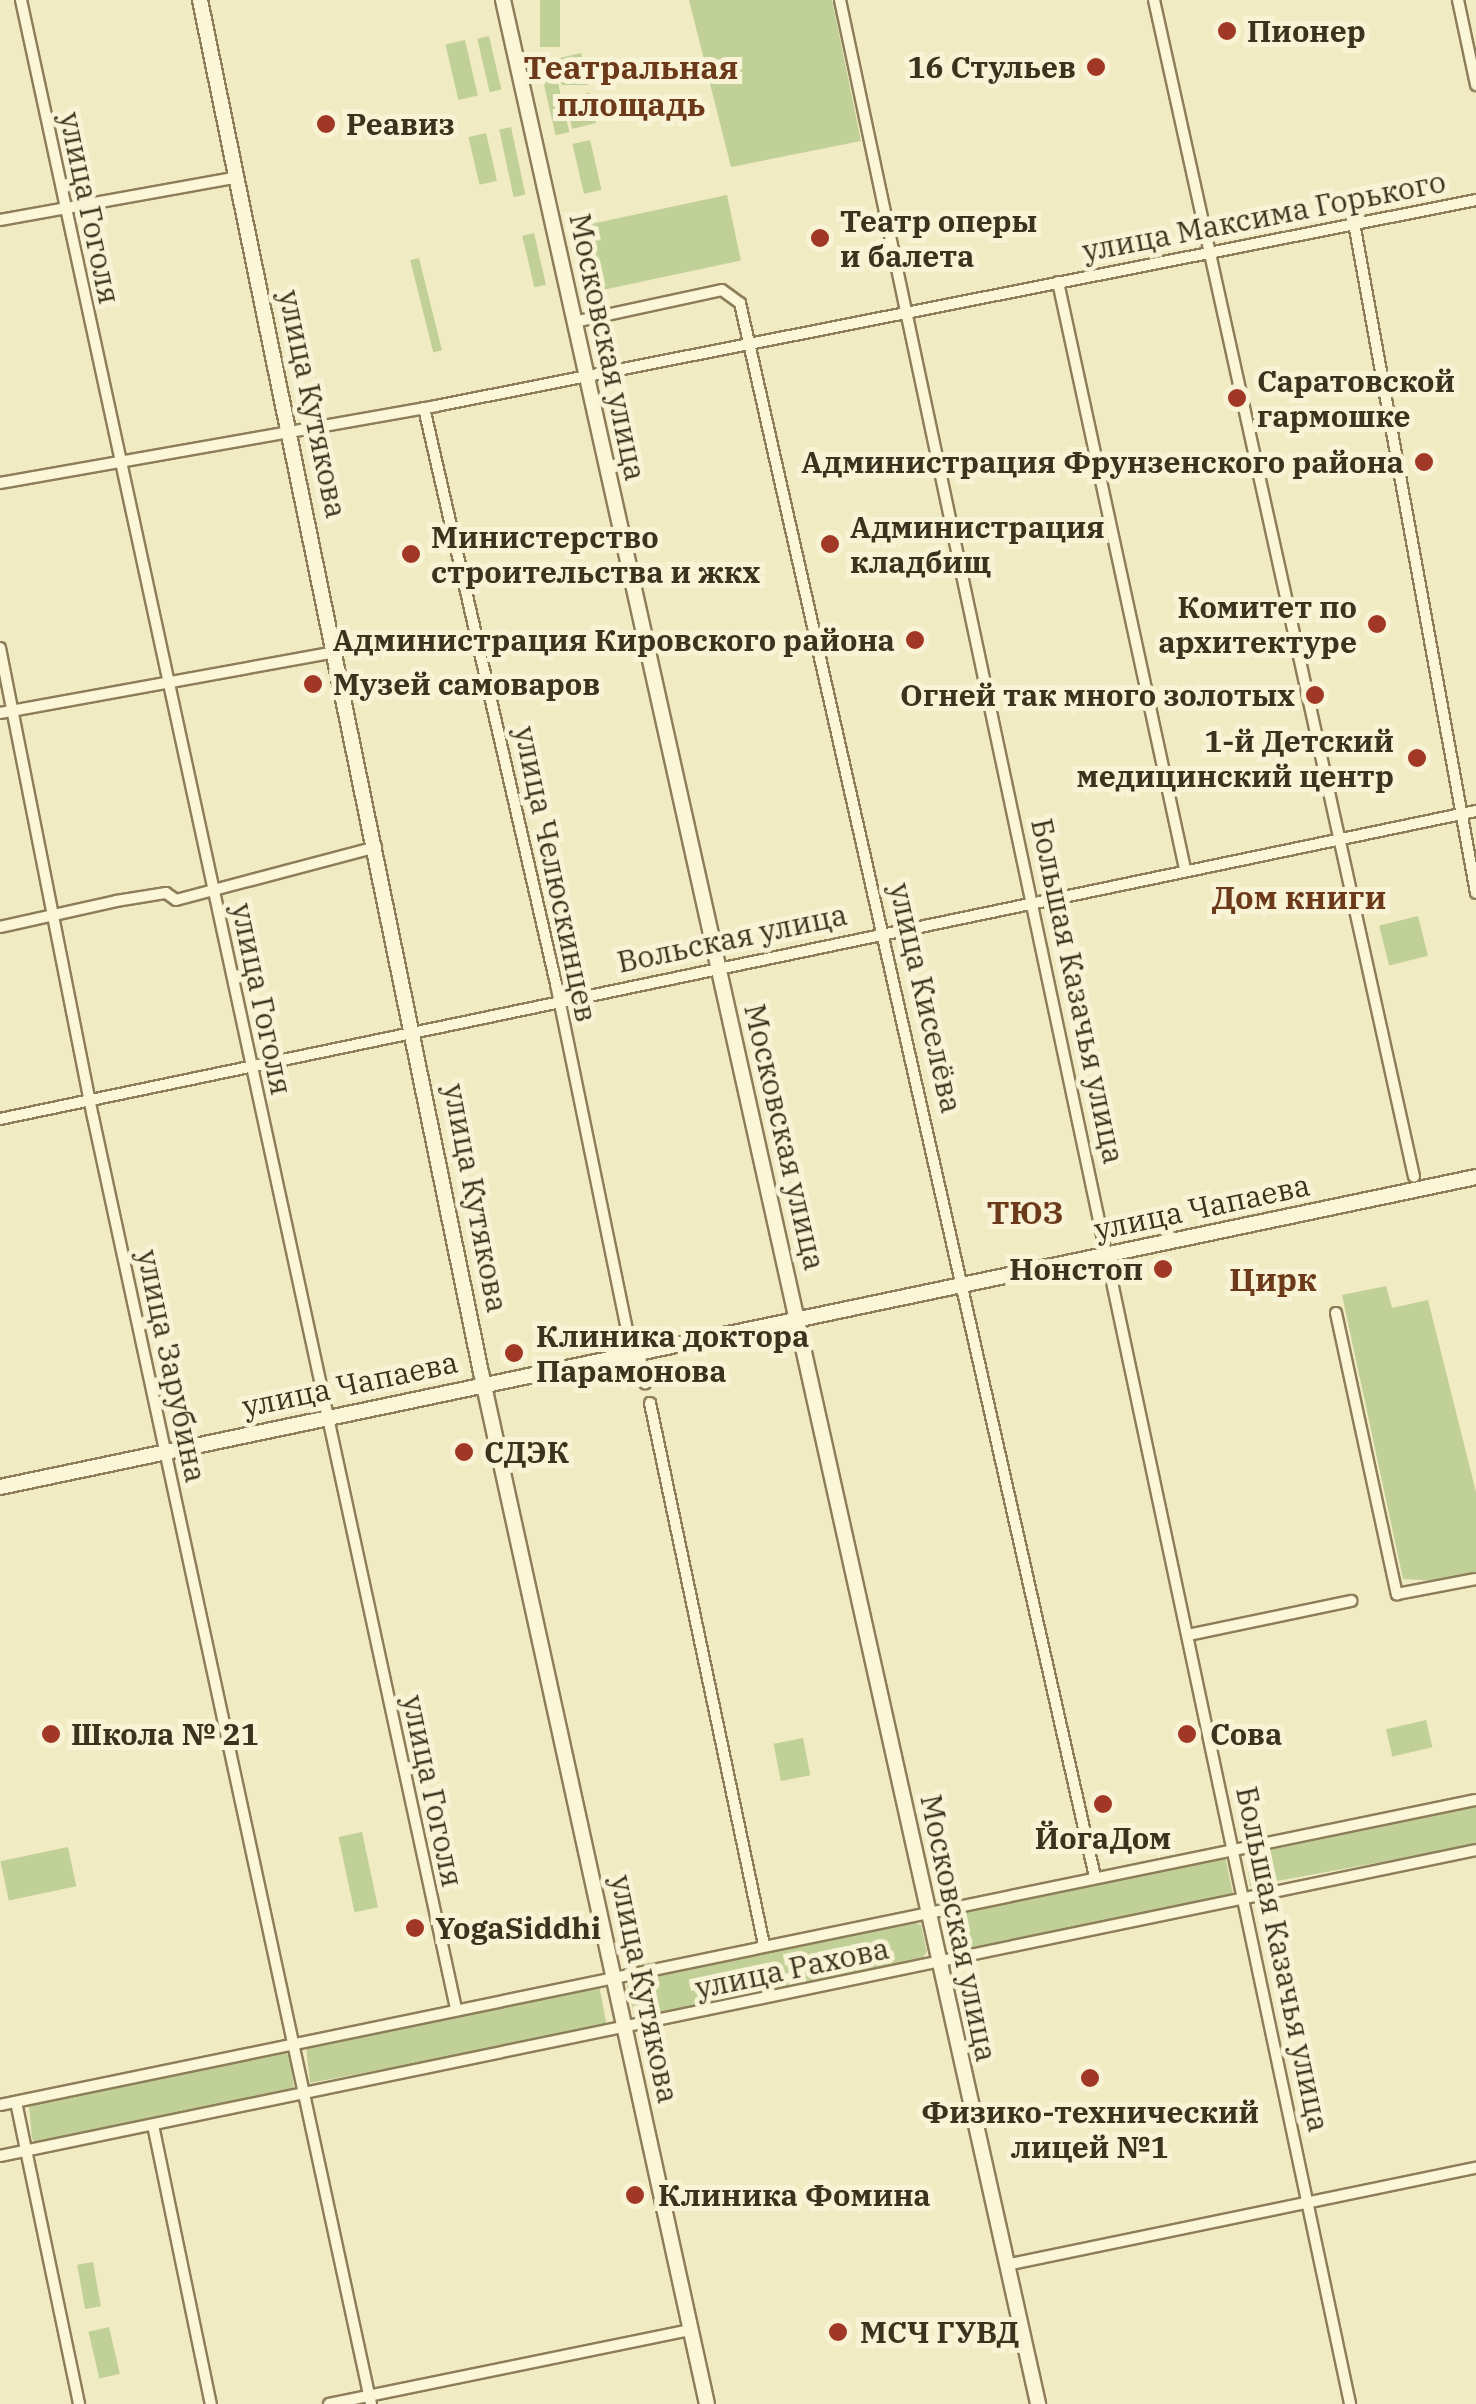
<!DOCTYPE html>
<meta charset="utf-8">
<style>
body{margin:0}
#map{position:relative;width:1476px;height:2404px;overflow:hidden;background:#f1ebc4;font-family:"IBM Plex Serif",serif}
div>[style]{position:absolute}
.green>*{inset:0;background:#c0d097;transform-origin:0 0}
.roads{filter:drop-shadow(2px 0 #8d7d59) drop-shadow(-2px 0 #8d7d59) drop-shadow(0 2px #8d7d59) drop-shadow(0 -2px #8d7d59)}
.street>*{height:10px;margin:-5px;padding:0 5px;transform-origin:5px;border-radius:5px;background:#fbf6d8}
.secondary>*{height:14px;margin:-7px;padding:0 7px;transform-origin:7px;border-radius:7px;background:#fbf6d8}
.dots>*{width:28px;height:28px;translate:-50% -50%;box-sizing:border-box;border:5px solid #f8f3d5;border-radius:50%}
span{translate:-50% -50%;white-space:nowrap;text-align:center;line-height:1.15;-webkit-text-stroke:10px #f8f3d5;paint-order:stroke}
.poi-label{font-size:30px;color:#3c321e;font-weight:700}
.left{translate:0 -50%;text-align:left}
.right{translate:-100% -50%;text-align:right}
.street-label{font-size:30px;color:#3c321e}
.neighbourhood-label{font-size:32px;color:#6c391a;font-weight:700}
</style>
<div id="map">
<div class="green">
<div style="left:540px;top:0;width:20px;height:47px"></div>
<div style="clip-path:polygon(689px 0,832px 0,861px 141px,731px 167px)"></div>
<div style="left:489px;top:36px;width:55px;height:12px;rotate:77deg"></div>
<div style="left:465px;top:40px;width:57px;height:20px;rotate:77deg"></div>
<div style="clip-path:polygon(581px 53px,588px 85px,562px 85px,556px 59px)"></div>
<div style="left:552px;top:57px;width:77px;height:14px;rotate:77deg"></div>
<div style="clip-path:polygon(589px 92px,596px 123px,572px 129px,567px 103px)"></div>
<div style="left:511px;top:127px;width:69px;height:12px;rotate:78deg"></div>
<div style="left:486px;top:133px;width:49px;height:18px;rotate:77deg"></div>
<div style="left:590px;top:140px;width:51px;height:18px;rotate:77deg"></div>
<div style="left:727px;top:195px;width:67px;height:156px;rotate:78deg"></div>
<div style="left:534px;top:233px;width:53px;height:12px;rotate:77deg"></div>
<div style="left:419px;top:258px;width:95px;height:9px;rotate:76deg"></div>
<div style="left:1418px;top:916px;width:41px;height:40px;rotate:76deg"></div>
<div style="clip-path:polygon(1386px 1286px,1392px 1308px,1428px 1300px,1476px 1492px,1476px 1572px,1439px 1581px,1403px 1579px,1342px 1295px)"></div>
<div style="left:1426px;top:1720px;width:28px;height:41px;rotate:77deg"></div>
<div style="left:803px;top:1738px;width:38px;height:30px;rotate:79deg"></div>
<div style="clip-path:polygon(1476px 1807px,1476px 1845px,1250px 1886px,1246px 1855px)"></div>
<div style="left:362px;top:1832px;width:77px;height:24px;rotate:78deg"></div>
<div style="left:68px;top:1847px;width:40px;height:69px;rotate:78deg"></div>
<div style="left:1225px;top:1856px;width:40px;height:287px;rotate:78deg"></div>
<div style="clip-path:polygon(911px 1921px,921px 1925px,927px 1952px,921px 1960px,642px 2019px,634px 2014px,627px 1986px,634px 1978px)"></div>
<div style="clip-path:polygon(599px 1985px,607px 2027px,310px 2083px,306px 2046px)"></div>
<div style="clip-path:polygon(282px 2051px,290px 2055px,294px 2090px,38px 2144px,32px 2139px,29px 2105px)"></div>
<div style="left:93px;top:2262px;width:45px;height:16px;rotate:80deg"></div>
<div style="left:109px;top:2327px;width:48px;height:21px;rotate:77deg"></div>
</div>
<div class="roads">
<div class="street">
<div style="left:21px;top:0;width:2055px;rotate:77.78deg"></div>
<div style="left:840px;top:0;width:2458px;rotate:78.02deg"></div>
<div style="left:1154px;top:0;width:1205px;rotate:77.54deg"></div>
<div style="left:1458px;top:0;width:87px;rotate:78deg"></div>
<div style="left:0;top:220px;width:242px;rotate:-10.2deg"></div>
<div style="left:1354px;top:223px;width:681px;rotate:79.68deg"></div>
<div style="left:1058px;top:282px;width:601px;rotate:77.79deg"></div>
<div style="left:574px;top:322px;width:151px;rotate:-12.2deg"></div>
<div style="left:722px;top:290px;width:22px;rotate:36deg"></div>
<div style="left:740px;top:303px;width:1614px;rotate:77.29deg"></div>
<div style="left:424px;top:408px;width:591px;rotate:77.09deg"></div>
<div style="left:556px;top:984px;width:377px;rotate:78.4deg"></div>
<div style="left:0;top:483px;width:443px;rotate:-10deg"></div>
<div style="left:436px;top:406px;width:1060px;rotate:-11.2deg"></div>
<div style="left:0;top:648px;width:478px;rotate:78.8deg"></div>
<div style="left:93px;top:1117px;width:1317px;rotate:77.81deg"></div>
<div style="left:0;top:713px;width:341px;rotate:-10.3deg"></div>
<div style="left:0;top:927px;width:119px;rotate:-12.6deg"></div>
<div style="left:116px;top:901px;width:51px;rotate:-9.1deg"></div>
<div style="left:166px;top:893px;width:12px;rotate:35deg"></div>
<div style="left:176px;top:900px;width:207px;rotate:-14.8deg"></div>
<div style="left:0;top:1119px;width:1508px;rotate:-11.79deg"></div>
<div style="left:1336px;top:1313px;width:288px;rotate:77.8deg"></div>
<div style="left:1397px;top:1594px;width:80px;rotate:-10.8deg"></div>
<div style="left:639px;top:1352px;width:32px;rotate:79deg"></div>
<div style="left:650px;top:1403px;width:554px;rotate:78.12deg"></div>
<div style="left:1188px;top:1635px;width:167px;rotate:-11.8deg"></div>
<div style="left:16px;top:2102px;width:309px;rotate:78.2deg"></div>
<div style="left:0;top:2105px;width:1507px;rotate:-11.68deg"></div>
<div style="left:153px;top:2125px;width:285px;rotate:78.3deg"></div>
<div style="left:0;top:2156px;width:1507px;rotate:-11.71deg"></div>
<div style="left:1006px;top:2265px;width:480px;rotate:-11.7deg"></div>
<div style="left:329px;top:2404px;width:369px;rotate:-11.6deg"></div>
</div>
<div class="secondary">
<div style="left:200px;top:0;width:1400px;rotate:78.43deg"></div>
<div style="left:481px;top:1372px;width:1056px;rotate:77.65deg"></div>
<div style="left:503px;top:0;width:2463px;rotate:77.45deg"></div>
<div style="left:0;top:1487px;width:1508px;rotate:-11.86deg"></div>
</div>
</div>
<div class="dots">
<div style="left:1227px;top:31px;background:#a13825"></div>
<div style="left:1096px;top:67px;background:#a13825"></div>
<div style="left:326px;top:124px;background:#a13825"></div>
<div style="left:820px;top:238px;background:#a13825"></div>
<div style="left:1237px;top:398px;background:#a13825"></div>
<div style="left:1424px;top:462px;background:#a13825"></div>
<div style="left:830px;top:544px;background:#a13825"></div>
<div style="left:411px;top:554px;background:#a13825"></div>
<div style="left:1377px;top:624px;background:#a13825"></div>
<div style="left:915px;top:640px;background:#a13825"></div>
<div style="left:313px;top:684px;background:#a13825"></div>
<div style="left:1315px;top:695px;background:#a13825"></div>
<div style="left:1417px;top:758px;background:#a13825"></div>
<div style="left:1163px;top:1269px;background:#a13825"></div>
<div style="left:514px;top:1353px;background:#a13825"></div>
<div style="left:464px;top:1452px;background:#a13825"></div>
<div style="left:51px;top:1734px;background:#a13825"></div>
<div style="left:1187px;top:1734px;background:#a13825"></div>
<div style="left:1103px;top:1804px;background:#a13825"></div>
<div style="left:415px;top:1928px;background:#a13825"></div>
<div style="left:1090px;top:2078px;background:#a13825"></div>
<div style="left:635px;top:2195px;background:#a13825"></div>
<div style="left:838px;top:2332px;background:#a13825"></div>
</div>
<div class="poi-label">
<span class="left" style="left:1247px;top:31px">Пионер</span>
<span class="right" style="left:1076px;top:67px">16 Стульев</span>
<span class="left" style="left:346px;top:124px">Реавиз</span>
<span class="left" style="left:840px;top:238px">Театр оперы<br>и балета</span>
<span class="left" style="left:1257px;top:398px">Саратовской<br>гармошке</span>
<span class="right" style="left:1404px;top:462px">Администрация Фрунзенского района</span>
<span class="left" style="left:850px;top:544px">Администрация<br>кладбищ</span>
<span class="left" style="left:431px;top:554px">Министерство<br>строительства и жкх</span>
<span class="right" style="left:1357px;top:624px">Комитет по<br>архитектуре</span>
<span class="right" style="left:895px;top:640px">Администрация Кировского района</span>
<span class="left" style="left:333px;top:684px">Музей самоваров</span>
<span class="right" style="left:1295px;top:695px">Огней так много золотых</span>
<span class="right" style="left:1394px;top:758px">1-й Детский<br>медицинский центр</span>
<span class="right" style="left:1143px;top:1269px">Нонстоп</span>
<span class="left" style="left:536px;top:1353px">Клиника доктора<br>Парамонова</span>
<span class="left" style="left:484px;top:1452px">СДЭК</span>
<span class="left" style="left:71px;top:1734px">Школа № 21</span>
<span class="left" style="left:1210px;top:1734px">Сова</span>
<span style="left:1103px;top:1838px">ЙогаДом</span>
<span class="left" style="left:435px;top:1928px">YogaSiddhi</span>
<span style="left:1090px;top:2129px">Физико-технический<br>лицей №1</span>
<span class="left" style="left:658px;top:2195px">Клиника Фомина</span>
<span class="left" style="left:860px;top:2332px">МСЧ ГУВД</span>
</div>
<div class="street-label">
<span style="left:90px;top:208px;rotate:78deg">улица Гоголя</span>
<span style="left:1264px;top:216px;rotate:-11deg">улица Максима Горького</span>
<span style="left:608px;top:347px;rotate:78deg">Московская улица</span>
<span style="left:313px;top:404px;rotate:78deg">улица Кутякова</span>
<span style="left:556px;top:874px;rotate:78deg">улица Челюскинцев</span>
<span style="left:732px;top:938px;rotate:-12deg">Вольская улица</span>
<span style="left:1078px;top:991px;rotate:78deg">Большая Казачья улица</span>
<span style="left:926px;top:998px;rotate:77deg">улица Киселёва</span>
<span style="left:262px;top:999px;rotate:78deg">улица Гоголя</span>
<span style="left:785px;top:1137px;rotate:77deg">Московская улица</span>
<span style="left:476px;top:1198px;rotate:79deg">улица Кутякова</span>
<span style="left:1202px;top:1207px;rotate:-12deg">улица Чапаева</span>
<span style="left:172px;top:1366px;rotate:78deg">улица Зарубина</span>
<span style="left:350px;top:1384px;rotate:-12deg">улица Чапаева</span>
<span style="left:433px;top:1791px;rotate:78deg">улица Гоголя</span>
<span style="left:959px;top:1928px;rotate:78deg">Московская улица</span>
<span style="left:1283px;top:1959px;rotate:78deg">Большая Казачья улица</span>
<span style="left:792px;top:1968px;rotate:-12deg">улица Рахова</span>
<span style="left:645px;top:1989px;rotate:78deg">улица Кутякова</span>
</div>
<div class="neighbourhood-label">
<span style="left:631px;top:86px">Театральная<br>площадь</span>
<span style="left:1299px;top:897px">Дом книги</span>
<span style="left:1025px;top:1212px">ТЮЗ</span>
<span style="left:1273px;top:1279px">Цирк</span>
</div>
</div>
